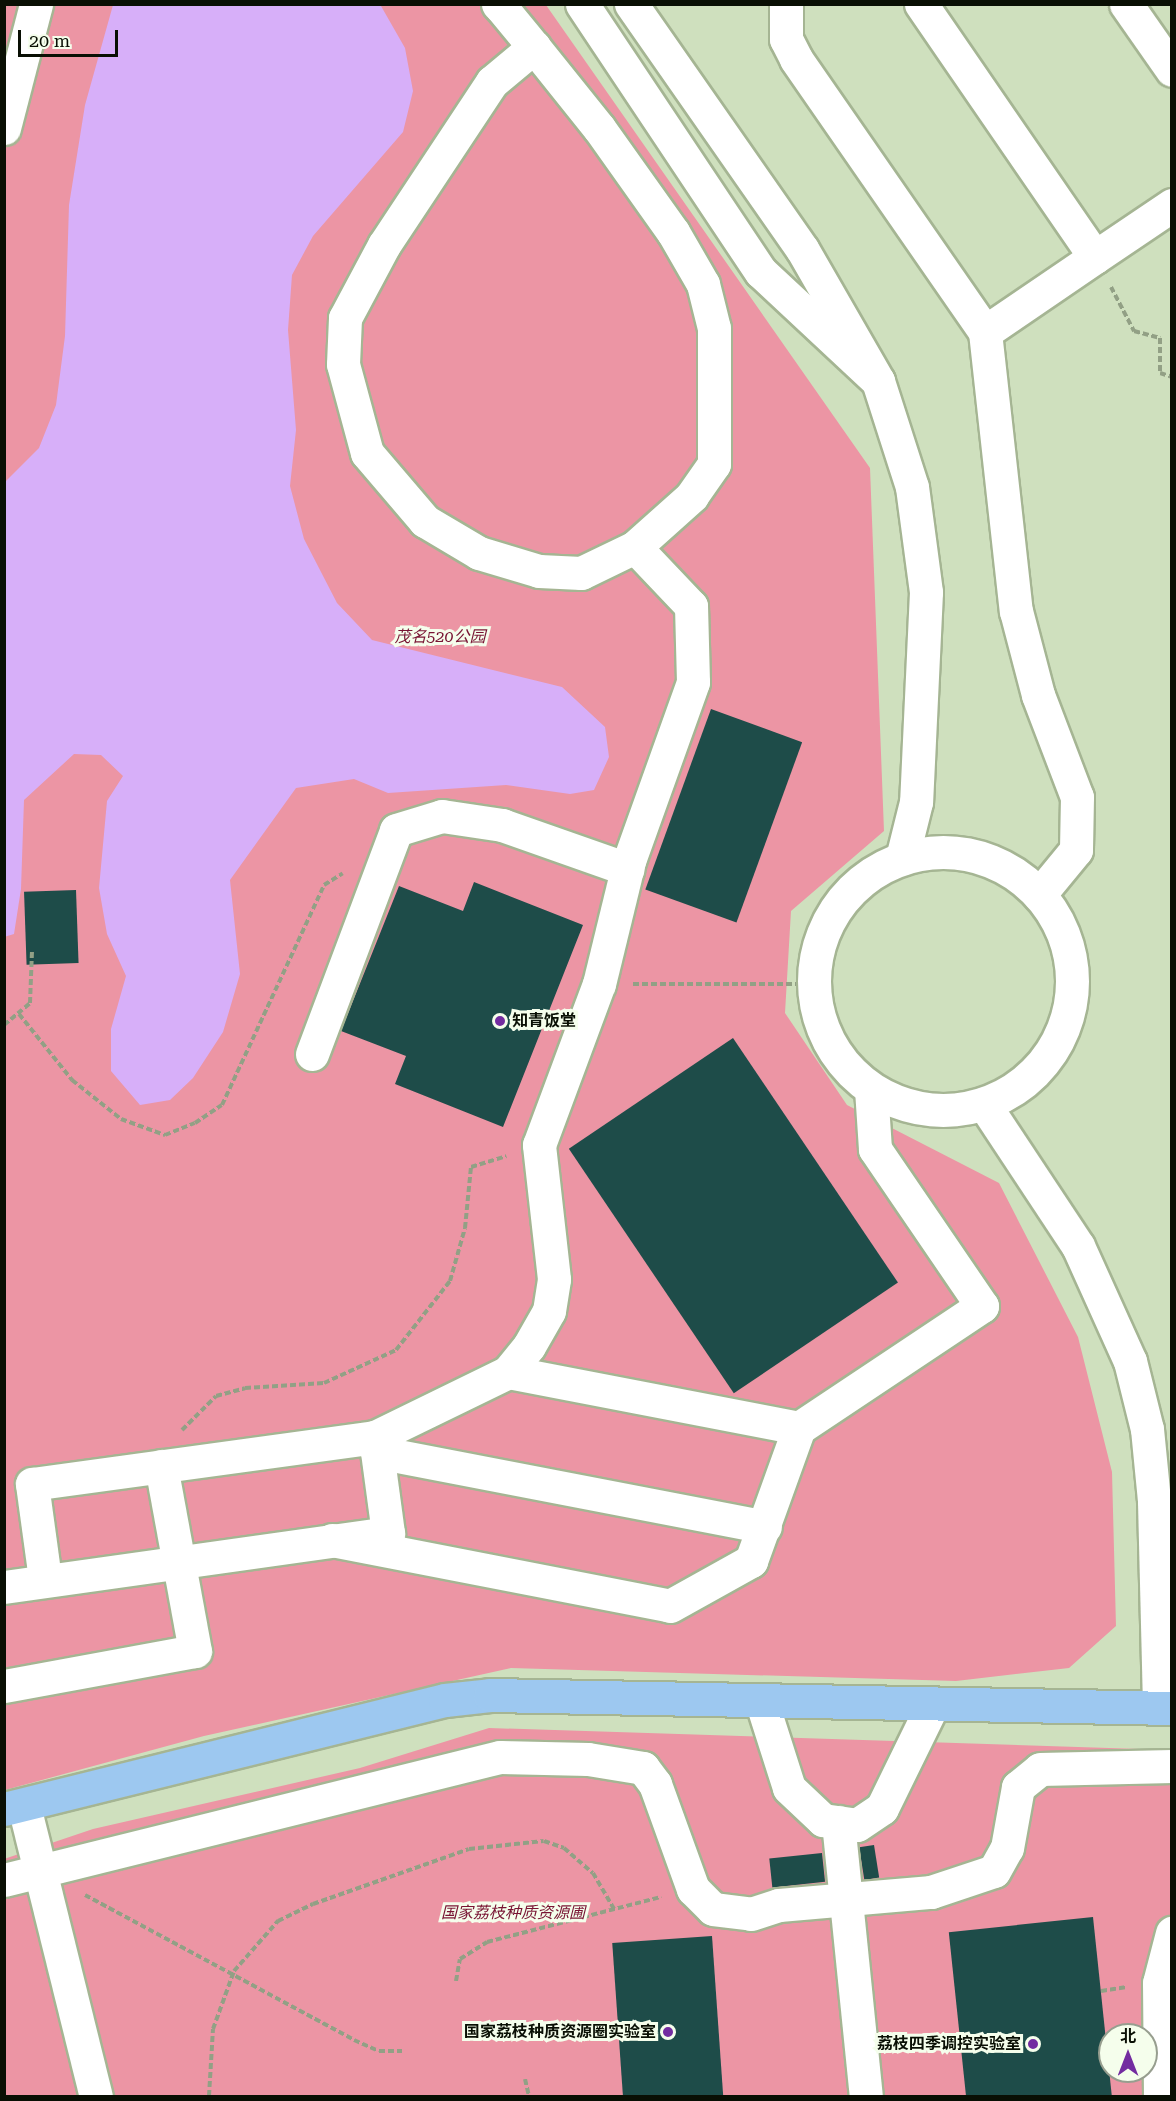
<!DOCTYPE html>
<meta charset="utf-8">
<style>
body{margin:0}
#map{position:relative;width:1176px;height:2101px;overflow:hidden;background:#cfe0be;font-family:"Roboto Serif","Noto Sans SC",serif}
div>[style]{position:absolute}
.green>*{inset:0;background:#ec95a4}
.water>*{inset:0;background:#d7aff9}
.building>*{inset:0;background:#1e4c49;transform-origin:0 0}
.path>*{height:4px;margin-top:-2px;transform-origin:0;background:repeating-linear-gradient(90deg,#92a085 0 6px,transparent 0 9px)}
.roads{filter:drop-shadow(2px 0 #a5b593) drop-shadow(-2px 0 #a5b593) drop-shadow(0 2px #a5b593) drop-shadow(0 -2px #a5b593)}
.minor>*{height:33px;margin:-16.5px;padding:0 16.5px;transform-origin:16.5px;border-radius:16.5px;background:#fff}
.minor>.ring{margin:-16.5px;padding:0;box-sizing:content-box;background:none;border:33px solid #fff;border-radius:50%}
.major>*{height:33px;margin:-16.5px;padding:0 16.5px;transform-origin:16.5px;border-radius:16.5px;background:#9dc8f0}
.dots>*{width:16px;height:16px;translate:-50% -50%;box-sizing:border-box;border:3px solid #f5feec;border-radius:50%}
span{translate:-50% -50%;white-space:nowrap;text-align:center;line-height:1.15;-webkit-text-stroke:6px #f5feec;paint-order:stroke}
.park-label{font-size:16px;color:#781433;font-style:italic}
.poi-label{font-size:16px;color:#090f04;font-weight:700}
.left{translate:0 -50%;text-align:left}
.right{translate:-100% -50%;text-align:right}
.frame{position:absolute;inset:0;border:6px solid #090f04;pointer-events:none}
.north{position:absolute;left:1098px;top:2023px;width:60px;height:60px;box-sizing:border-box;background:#f5feec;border:2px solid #979e8f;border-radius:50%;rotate:0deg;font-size:16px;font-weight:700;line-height:24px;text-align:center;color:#090f04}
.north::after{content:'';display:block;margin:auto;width:21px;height:27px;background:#732ca0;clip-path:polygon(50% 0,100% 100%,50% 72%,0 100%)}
.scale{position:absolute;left:18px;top:30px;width:100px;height:27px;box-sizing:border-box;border:3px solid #090f04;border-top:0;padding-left:8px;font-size:18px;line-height:21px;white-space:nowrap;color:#090f04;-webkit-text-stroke:4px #f5feec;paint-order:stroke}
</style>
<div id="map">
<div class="green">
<div style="clip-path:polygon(4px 5px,546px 5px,870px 468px,884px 831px,791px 911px,785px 1013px,847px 1105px,999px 1183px,1078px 1337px,1112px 1472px,1116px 1626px,1069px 1668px,956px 1681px,511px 1668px,204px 1736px,5px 1790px)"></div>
<div style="clip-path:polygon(evenodd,489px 1728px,1171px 1750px,1171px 2096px,5px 2096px,4px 1859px,93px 1829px,360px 1768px,489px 1728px,1110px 2035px,1146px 2035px,1146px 2071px,1110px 2071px,1110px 2035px)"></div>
</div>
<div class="water">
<div style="clip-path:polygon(113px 5px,381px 6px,405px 48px,413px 91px,403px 132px,313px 236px,292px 275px,288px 330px,296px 430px,290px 486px,304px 539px,337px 603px,372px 640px,562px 687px,605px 727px,609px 757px,594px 790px,570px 794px,506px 785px,388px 793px,354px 779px,296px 788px,230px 880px,240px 974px,223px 1032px,193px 1078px,170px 1100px,140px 1105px,111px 1071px,111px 1029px,126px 976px,107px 934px,99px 888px,107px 801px,123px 776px,101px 755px,74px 754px,24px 800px,21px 889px,14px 934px,4px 937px,5px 482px,39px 448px,56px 405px,65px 336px,69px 205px,85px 105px)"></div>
</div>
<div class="building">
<div style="left:711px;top:709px;width:97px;height:192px;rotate:20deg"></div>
<div style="clip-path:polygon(474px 882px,583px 925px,503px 1127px,395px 1084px,406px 1056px,341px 1031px,399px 886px,463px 911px)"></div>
<div style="left:76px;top:890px;width:73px;height:52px;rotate:88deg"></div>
<div style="left:733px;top:1038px;width:295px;height:198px;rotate:56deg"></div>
<div style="left:874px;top:1845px;width:33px;height:15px;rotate:81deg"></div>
<div style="left:822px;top:1853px;width:29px;height:53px;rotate:84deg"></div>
<div style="left:1093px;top:1917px;width:181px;height:145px;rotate:84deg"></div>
<div style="left:712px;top:1936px;width:161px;height:100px;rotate:86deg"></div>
</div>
<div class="path">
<div style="left:1111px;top:287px;width:50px;rotate:62.4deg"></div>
<div style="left:1134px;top:331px;width:27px;rotate:15deg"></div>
<div style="left:1160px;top:338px;width:35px;rotate:90deg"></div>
<div style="left:1160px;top:373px;width:13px;rotate:18deg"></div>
<div style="left:633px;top:984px;width:181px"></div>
<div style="left:19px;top:1014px;width:85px;rotate:51.2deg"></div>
<div style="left:72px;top:1080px;width:63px;rotate:38.5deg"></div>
<div style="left:121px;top:1119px;width:47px;rotate:20deg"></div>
<div style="left:165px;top:1135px;width:32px;rotate:-22deg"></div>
<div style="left:195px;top:1123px;width:32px;rotate:-34deg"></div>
<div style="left:222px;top:1105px;width:242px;rotate:-65.1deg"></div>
<div style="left:324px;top:885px;width:22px;rotate:-32deg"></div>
<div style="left:4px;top:1025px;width:34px;rotate:-40deg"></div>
<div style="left:30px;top:1003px;width:51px;rotate:-87.8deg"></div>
<div style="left:182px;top:1430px;width:48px;rotate:-45deg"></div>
<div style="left:216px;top:1396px;width:30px;rotate:-15deg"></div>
<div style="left:245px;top:1388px;width:79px;rotate:-3.6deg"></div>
<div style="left:324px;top:1383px;width:79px;rotate:-24.6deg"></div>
<div style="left:396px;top:1350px;width:88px;rotate:-52deg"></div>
<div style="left:450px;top:1281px;width:55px;rotate:-74.2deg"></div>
<div style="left:465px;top:1228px;width:61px;rotate:-84.4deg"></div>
<div style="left:471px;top:1167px;width:37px;rotate:-17deg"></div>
<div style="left:85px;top:1895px;width:306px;rotate:28.3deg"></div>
<div style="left:354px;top:2040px;width:27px;rotate:24deg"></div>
<div style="left:379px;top:2051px;width:23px"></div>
<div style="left:456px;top:1981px;width:22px;rotate:-80deg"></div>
<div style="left:460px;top:1959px;width:32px;rotate:-32deg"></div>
<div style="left:487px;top:1942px;width:180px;rotate:-14.5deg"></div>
<div style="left:1101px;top:1991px;width:26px;rotate:-9deg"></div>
<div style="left:525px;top:2079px;width:17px;rotate:77deg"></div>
<div style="left:209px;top:2096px;width:67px;rotate:-86.6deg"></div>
<div style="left:213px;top:2029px;width:62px;rotate:-70.1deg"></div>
<div style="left:234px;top:1971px;width:67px;rotate:-48.7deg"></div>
<div style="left:278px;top:1921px;width:39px;rotate:-26deg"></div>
<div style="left:313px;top:1904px;width:165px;rotate:-19.4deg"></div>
<div style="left:469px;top:1849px;width:75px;rotate:-6.1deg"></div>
<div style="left:544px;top:1841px;width:21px;rotate:19deg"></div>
<div style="left:564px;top:1848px;width:38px;rotate:41deg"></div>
<div style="left:593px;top:1873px;width:42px;rotate:59.7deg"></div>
</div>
<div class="roads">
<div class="minor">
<div style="left:498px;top:4px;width:4px;rotate:45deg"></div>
<div style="left:501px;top:7px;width:52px;rotate:50.5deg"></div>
<div style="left:534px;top:47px;width:104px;rotate:51.3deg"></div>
<div style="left:599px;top:128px;width:128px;rotate:54.6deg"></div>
<div style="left:673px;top:232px;width:60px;rotate:60deg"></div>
<div style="left:703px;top:284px;width:45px;rotate:76deg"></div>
<div style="left:714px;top:328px;width:136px;rotate:90deg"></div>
<div style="left:714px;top:464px;width:39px;rotate:125deg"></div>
<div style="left:692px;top:496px;width:76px;rotate:138.2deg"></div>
<div style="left:635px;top:547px;width:60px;rotate:154.3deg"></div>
<div style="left:581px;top:573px;width:42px;rotate:-177.3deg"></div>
<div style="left:539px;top:571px;width:63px;rotate:-163.3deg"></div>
<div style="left:479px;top:553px;width:63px;rotate:-149.3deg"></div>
<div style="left:425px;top:521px;width:89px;rotate:-130.5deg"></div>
<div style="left:367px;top:453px;width:92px;rotate:-105.1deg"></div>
<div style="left:343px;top:364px;width:46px;rotate:-87.5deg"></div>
<div style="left:345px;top:318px;width:83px;rotate:-61.9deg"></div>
<div style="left:384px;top:245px;width:196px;rotate:-56.5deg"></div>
<div style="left:492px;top:82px;width:55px;rotate:-39.8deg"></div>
<div style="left:582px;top:4px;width:322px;rotate:56.3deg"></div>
<div style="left:761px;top:272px;width:160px;rotate:43deg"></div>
<div style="left:878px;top:381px;width:152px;rotate:-119.9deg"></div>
<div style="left:802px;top:249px;width:299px;rotate:-124.9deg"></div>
<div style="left:786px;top:4px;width:35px;rotate:90deg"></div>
<div style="left:786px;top:39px;width:22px;rotate:63deg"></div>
<div style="left:796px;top:59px;width:332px;rotate:55.3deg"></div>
<div style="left:985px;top:332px;width:281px;rotate:83.7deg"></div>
<div style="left:1016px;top:611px;width:87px;rotate:75.3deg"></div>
<div style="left:1038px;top:695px;width:109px;rotate:69.1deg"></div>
<div style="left:1077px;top:797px;width:53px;rotate:91.1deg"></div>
<div style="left:1076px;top:850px;width:58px;rotate:129.4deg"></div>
<div style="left:921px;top:4px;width:307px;rotate:55.5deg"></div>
<div style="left:1095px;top:257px;width:93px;rotate:-34deg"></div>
<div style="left:1126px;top:4px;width:80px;rotate:55.1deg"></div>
<div style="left:4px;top:128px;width:128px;rotate:-75.5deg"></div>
<div style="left:985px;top:332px;width:133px;rotate:-34.3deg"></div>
<div style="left:878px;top:381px;width:111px;rotate:72.2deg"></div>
<div style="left:912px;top:487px;width:106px;rotate:82.4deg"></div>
<div style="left:926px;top:592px;width:210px;rotate:92.7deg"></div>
<div style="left:916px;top:802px;width:58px;rotate:104deg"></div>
<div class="ring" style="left:814px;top:852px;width:225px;height:225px"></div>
<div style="left:312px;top:1054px;width:239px;rotate:-69.4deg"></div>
<div style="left:396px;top:830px;width:48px;rotate:-16.9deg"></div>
<div style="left:442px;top:816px;width:61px;rotate:8.5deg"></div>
<div style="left:502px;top:825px;width:133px;rotate:19.4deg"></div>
<div style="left:984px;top:1104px;width:170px;rotate:56.5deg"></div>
<div style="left:1078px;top:1246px;width:126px;rotate:65.7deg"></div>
<div style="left:1130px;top:1361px;width:70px;rotate:76deg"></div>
<div style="left:1147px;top:1429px;width:72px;rotate:84.4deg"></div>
<div style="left:1154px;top:1501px;width:207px;rotate:88.6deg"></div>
<div style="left:799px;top:1428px;width:220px;rotate:-33.7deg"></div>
<div style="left:982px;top:1306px;width:190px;rotate:-124.3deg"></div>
<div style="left:875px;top:1149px;width:60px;rotate:-93.8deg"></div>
<div style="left:377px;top:1452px;width:395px;rotate:10.9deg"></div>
<div style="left:332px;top:1540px;width:344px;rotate:11deg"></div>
<div style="left:670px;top:1606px;width:93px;rotate:-29.1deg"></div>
<div style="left:751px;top:1561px;width:141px;rotate:-70.2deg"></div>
<div style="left:799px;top:1428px;width:296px;rotate:-169.1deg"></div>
<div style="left:45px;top:1579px;width:96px;rotate:-97.8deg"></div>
<div style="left:32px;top:1484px;width:346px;rotate:-7.8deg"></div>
<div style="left:375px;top:1437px;width:148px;rotate:-26deg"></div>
<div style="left:508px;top:1372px;width:33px;rotate:-51deg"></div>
<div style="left:529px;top:1346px;width:40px;rotate:-60.3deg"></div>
<div style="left:549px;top:1311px;width:32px;rotate:-81deg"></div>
<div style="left:554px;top:1279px;width:135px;rotate:-96.4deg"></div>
<div style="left:539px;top:1145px;width:172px;rotate:-69.6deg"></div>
<div style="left:599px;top:984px;width:127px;rotate:-76.3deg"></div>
<div style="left:629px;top:861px;width:190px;rotate:-70.3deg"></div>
<div style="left:693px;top:682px;width:76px;rotate:-91.5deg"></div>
<div style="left:691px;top:606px;width:81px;rotate:-133.5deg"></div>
<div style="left:4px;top:1587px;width:388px;rotate:-8deg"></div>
<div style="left:388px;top:1533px;width:97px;rotate:-97.7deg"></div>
<div style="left:4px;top:1686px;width:194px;rotate:-10.4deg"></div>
<div style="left:195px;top:1651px;width:188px;rotate:-100.4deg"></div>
<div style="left:761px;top:1700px;width:92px;rotate:72.3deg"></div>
<div style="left:789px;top:1788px;width:47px;rotate:43.3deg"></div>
<div style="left:823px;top:1820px;width:34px;rotate:8deg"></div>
<div style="left:857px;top:1825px;width:30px;rotate:-34deg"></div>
<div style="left:882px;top:1808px;width:114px;rotate:-63.9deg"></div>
<div style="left:24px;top:1806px;width:299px;rotate:76.1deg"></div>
<div style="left:838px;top:1822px;width:275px;rotate:84.2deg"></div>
<div style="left:4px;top:1880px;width:511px;rotate:-13.93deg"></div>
<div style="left:500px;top:1757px;width:88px;rotate:1.3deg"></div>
<div style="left:588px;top:1759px;width:56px;rotate:9.3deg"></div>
<div style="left:643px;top:1768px;width:20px;rotate:53deg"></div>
<div style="left:655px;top:1784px;width:112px;rotate:70.1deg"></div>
<div style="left:693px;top:1889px;width:28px;rotate:45deg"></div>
<div style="left:713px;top:1909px;width:38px;rotate:7deg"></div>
<div style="left:751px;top:1914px;width:29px;rotate:-18deg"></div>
<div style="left:779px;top:1905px;width:153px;rotate:-4.9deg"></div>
<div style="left:931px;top:1892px;width:66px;rotate:-18.4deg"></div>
<div style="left:994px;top:1871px;width:26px;rotate:-61deg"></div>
<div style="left:1007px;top:1848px;width:62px;rotate:-79.8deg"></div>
<div style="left:1018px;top:1787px;width:28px;rotate:-39deg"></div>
<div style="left:1040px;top:1769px;width:132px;rotate:-1.3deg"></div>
<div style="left:1160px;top:2096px;width:113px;rotate:-90.5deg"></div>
<div style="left:1159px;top:1983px;width:52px;rotate:-75.4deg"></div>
</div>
<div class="major">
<div style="left:4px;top:1809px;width:454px;rotate:-13.9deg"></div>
<div style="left:445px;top:1700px;width:45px;rotate:-6.3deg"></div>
<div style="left:490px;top:1695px;width:682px;rotate:1.09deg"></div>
</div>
</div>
<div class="dots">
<div style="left:500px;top:1021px;background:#732ca0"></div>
<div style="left:668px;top:2032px;background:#732ca0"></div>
<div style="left:1033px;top:2044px;background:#732ca0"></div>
</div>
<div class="park-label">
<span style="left:440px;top:637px">茂名520公园</span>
<span style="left:513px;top:1913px">国家荔枝种质资源圃</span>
</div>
<div class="poi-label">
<span class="left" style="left:512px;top:1021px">知青饭堂</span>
<span class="right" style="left:656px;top:2032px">国家荔枝种质资源圈实验室</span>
<span class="right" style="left:1021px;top:2044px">荔枝四季调控实验室</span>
</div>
<div class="frame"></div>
<div class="north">北</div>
<div class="scale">20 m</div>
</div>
